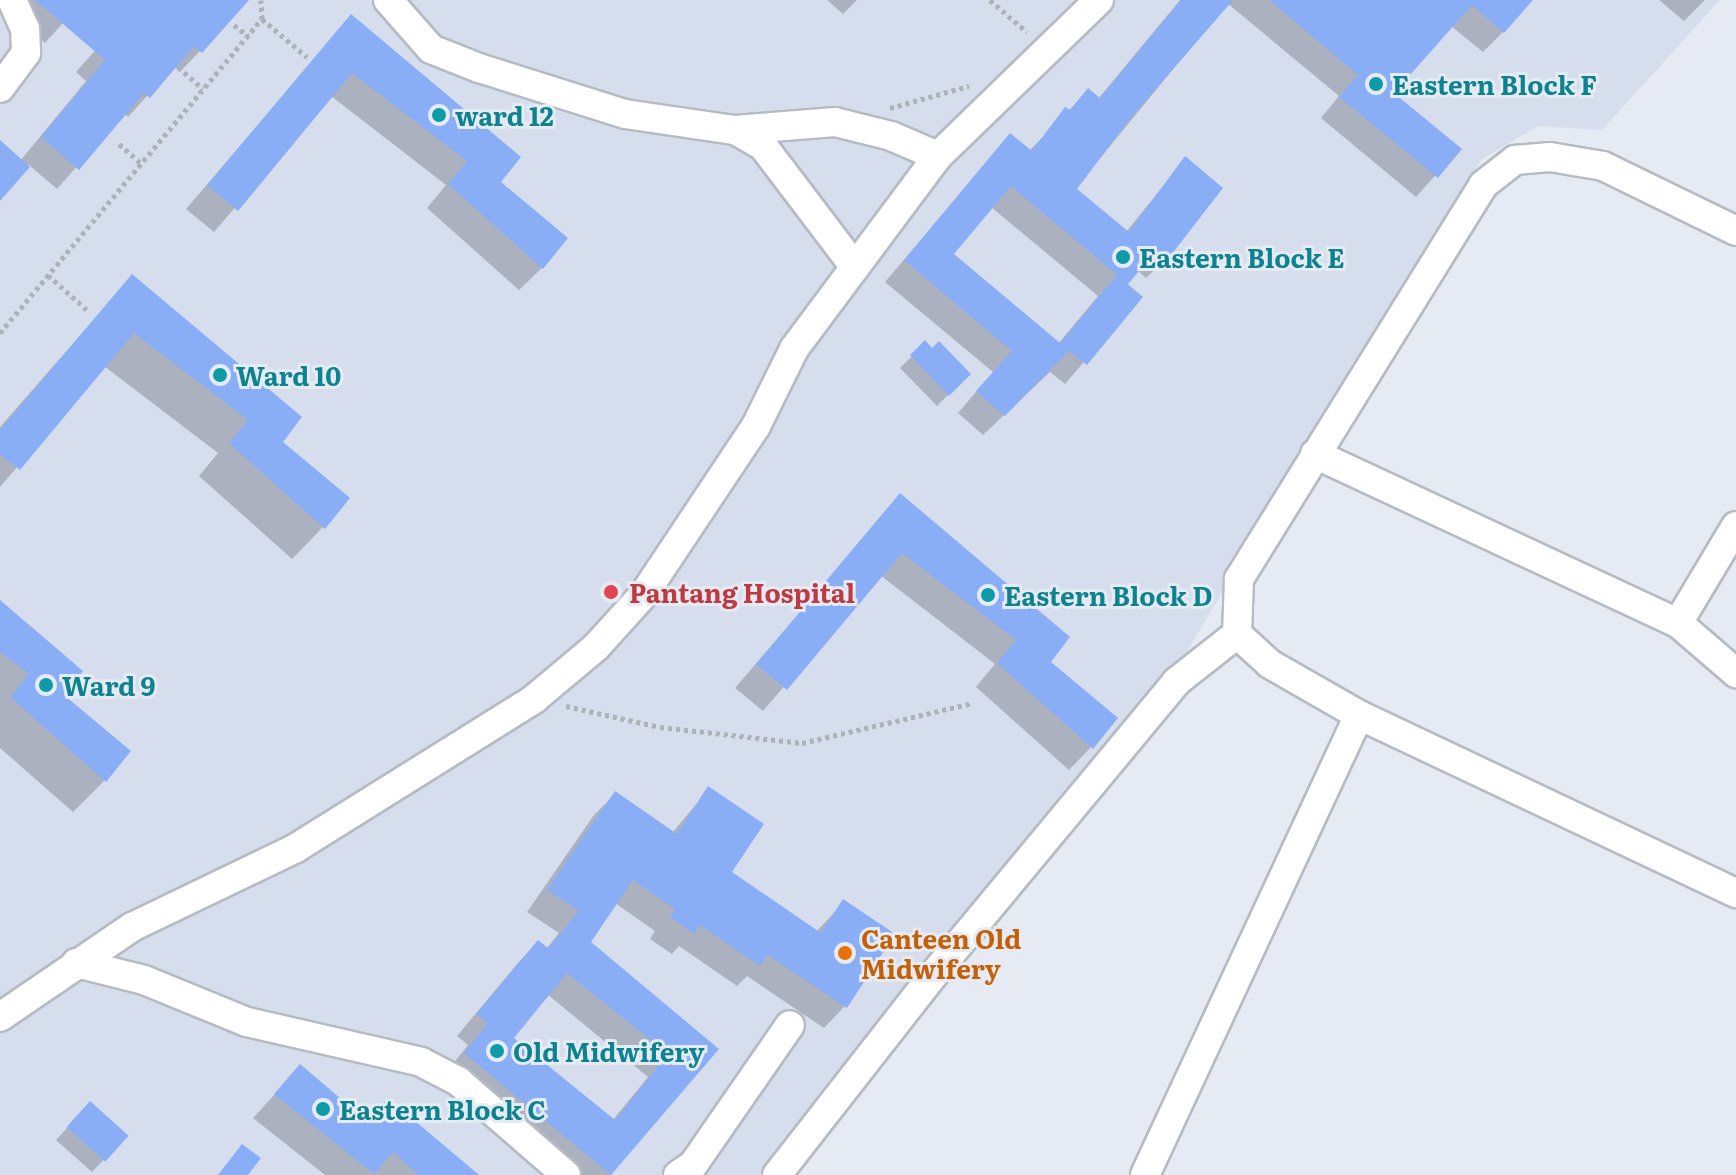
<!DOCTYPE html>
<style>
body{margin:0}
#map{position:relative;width:1736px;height:1175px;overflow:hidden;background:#e6ebf3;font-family:Literata,serif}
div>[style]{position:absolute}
.built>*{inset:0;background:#d6deee}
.shadow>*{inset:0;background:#0003}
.building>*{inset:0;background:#89aef6;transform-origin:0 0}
.path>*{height:5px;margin-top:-2.5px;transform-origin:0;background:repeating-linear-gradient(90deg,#adb2b8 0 4px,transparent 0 8px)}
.roads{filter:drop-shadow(2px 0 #b6bbc3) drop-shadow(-2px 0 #b6bbc3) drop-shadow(0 2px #b6bbc3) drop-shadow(0 -2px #b6bbc3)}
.minor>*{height:28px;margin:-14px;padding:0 14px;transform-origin:14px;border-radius:14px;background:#fff}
.dots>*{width:22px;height:22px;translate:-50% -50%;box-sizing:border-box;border:4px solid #e6ebf3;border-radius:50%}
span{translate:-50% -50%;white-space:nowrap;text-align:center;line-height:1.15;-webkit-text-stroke:6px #e6ebf3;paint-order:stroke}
.culture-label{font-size:26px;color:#0d838f;font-weight:700}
.left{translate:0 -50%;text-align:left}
.health-label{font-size:26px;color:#be3a42;font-weight:700}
.food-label{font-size:26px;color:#c56008;font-weight:700}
</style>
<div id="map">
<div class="built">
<div style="clip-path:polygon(0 0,1720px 0,1602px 130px,1538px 126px,1482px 159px,1177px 668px,764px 1175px,0 1175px)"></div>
</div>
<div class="shadow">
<div style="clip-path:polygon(0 0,84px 0,45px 43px)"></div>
<div style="clip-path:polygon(140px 0,239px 0,200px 51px,180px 72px,174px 66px,128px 117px,124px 113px,57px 189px,29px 165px,0 198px,0 143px,20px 161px,86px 81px,76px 72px)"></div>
<div style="clip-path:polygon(827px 0,857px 0,843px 14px)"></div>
<div style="clip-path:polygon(evenodd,1180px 0,1515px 0,1503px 32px,1483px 52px,1451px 26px,1391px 93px,1459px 149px,1416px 197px,1321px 118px,1339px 96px,1227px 3px,1075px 189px,1126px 232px,1185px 159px,1167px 258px,1146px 278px,1137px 270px,1125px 284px,1140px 297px,1065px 384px,1050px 372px,983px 435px,958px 413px,993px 372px,885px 282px,1010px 135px,1029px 151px,1088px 91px,1098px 99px,1180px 0,991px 207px,1098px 296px,1058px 344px,951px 255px,991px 207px)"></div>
<div style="clip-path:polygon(1659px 0,1705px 0,1684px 21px)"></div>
<div style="clip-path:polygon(351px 17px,499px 183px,542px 268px,519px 290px,427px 208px,446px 185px,331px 96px,214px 232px,186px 209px)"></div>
<div style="clip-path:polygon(132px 276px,280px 442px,323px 527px,292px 559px,199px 476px,218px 453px,104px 366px,0 487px,0 427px)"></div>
<div style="clip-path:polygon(925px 343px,969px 374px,937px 406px,900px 368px)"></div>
<div style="clip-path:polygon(900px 496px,1048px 662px,1091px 747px,1069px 770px,976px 687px,995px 664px,880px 575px,763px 711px,735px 688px)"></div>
<div style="clip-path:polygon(0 603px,61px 696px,104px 781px,73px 812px,0 748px)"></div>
<div style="clip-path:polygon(evenodd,709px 789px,729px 873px,816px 932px,844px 902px,845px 1006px,824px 1028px,747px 976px,737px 986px,679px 946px,672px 954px,650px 939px,655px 931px,615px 903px,588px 943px,716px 1049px,611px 1175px,564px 1175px,444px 1075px,468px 1045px,457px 1036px,517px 964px,538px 942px,546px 949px,559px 933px,527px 912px,594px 815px,615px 794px,672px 833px,709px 789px,547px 994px,648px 1077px,612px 1121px,511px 1039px,547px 994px)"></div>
<div style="clip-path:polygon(300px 1067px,366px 1123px,476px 1175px,325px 1175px,253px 1118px)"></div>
<div style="clip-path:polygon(79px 1115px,126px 1136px,92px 1172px,56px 1140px)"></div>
</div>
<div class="building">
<div style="clip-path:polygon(35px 0,249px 0,202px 53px,194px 46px,150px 98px,144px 93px,79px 170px,41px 137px,105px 60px)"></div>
<div style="clip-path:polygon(1181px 0,1233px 0,1129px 120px,1077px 189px,1129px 232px,1185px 156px,1223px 188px,1168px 259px,1157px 250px,1128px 284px,1011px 186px,954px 254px,1060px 343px,1117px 275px,1143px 297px,1087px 365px,1069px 351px,1005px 416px,976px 391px,1012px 351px,904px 260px,1010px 133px,1032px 151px,1065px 107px,1070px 110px,1088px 88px,1100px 98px)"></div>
<div style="clip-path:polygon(1269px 0,1533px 0,1504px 33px,1472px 5px,1394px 93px,1462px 149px,1438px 178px,1339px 97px,1358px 75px)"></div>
<div style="clip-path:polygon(351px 14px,521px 157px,501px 182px,568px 238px,543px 269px,448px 184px,467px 161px,352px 73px,238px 211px,207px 185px)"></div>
<div style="clip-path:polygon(0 140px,30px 167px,0 201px)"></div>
<div style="clip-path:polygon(132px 274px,302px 417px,283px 442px,350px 498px,325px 529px,229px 443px,248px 420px,134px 333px,20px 470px,0 454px,0 430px)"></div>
<div style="clip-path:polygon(925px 340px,932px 348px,939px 341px,971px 374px,949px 396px,910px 355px)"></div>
<div style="clip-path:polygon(900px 493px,1070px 637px,1051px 662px,1118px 718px,1093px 749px,997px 663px,1016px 640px,902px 553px,787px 690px,756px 664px)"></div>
<div style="clip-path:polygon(0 600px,83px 671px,64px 695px,131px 751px,106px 782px,10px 697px,29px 674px,0 652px)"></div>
<div style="clip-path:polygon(evenodd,708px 786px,764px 824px,732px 872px,821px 933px,843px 899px,895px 934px,847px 1008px,768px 955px,760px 966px,700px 925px,694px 934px,670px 917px,675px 909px,633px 880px,591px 942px,719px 1049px,611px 1175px,464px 1053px,488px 1023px,476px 1014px,538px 940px,548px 948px,579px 911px,547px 890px,615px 791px,677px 834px,708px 786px,567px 973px,668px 1054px,615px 1120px,514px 1038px,567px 973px)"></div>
<div style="clip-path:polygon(300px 1064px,367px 1121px,388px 1098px,479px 1175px,418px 1175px,393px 1152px,374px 1174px,274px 1094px)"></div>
<div style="left:90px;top:1101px;width:52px;height:35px;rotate:42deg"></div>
<div style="clip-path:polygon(242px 1144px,261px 1158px,248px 1175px,218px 1175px)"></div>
</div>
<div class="path">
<div style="left:990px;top:0;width:49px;rotate:40.9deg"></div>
<div style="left:262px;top:19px;width:59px;rotate:40.2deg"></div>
<div style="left:234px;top:25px;width:18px;rotate:38deg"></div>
<div style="left:178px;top:67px;width:33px;rotate:41deg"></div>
<div style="left:890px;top:108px;width:82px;rotate:-15.6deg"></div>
<div style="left:119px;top:144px;width:29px;rotate:41deg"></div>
<div style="left:48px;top:275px;width:52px;rotate:41.9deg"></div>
<div style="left:0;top:333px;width:409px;rotate:-50.2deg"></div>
<div style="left:262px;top:19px;width:19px;rotate:-93deg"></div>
<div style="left:566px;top:706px;width:96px;rotate:12.6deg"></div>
<div style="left:660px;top:727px;width:143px;rotate:6.4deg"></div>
<div style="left:802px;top:743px;width:176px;rotate:-13.2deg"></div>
</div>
<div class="roads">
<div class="minor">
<div style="left:388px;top:0;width:65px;rotate:48.7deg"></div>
<div style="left:431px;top:49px;width:52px;rotate:21.6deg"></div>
<div style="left:479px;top:68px;width:153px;rotate:17.5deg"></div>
<div style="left:625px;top:114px;width:111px;rotate:8.3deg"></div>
<div style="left:735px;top:130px;width:32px;rotate:30deg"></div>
<div style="left:763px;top:146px;width:151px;rotate:52.8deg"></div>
<div style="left:0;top:88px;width:44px;rotate:-53.4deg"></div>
<div style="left:26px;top:53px;width:24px;rotate:-92deg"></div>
<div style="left:25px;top:29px;width:32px;rotate:-114deg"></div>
<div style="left:735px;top:130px;width:100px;rotate:-4.6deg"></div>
<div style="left:835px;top:122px;width:58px;rotate:14deg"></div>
<div style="left:891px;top:136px;width:51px;rotate:23.1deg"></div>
<div style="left:1315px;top:454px;width:400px;rotate:25deg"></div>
<div style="left:1678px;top:623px;width:113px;rotate:-59.1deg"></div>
<div style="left:1678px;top:623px;width:77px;rotate:40.8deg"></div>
<div style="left:1359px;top:715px;width:417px;rotate:25.3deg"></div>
<div style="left:76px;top:963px;width:70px;rotate:14deg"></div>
<div style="left:144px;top:980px;width:111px;rotate:22.2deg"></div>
<div style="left:247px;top:1022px;width:179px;rotate:12.9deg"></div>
<div style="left:421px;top:1062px;width:42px;rotate:27.2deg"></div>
<div style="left:458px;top:1081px;width:143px;rotate:41deg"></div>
<div style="left:0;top:1017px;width:160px;rotate:-34.3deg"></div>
<div style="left:132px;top:927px;width:182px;rotate:-25.7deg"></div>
<div style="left:296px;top:848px;width:281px;rotate:-32deg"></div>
<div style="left:534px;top:699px;width:81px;rotate:-40deg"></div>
<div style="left:596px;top:647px;width:72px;rotate:-47.8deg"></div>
<div style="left:644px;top:594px;width:202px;rotate:-56.3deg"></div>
<div style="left:756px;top:426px;width:86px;rotate:-63.7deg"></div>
<div style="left:794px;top:349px;width:241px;rotate:-53.3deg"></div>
<div style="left:938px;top:156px;width:224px;rotate:-44.1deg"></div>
<div style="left:678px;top:1175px;width:18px;rotate:-34deg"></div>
<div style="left:693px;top:1165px;width:170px;rotate:-55.3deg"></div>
<div style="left:777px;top:1175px;width:255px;rotate:-52deg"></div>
<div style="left:934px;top:974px;width:379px;rotate:-50.3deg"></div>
<div style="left:1176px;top:682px;width:78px;rotate:-38.2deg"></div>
<div style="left:1237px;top:634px;width:55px;rotate:-87.9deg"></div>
<div style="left:1239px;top:579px;width:463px;rotate:-58.2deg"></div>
<div style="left:1483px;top:185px;width:41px;rotate:-38deg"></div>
<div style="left:1515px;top:160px;width:35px;rotate:-5deg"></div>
<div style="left:1550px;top:157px;width:54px;rotate:9.6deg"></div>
<div style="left:1603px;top:166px;width:148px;rotate:26deg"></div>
<div style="left:1145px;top:1175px;width:507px;rotate:-65.05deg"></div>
<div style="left:1359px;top:715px;width:103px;rotate:-150.2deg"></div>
<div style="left:1270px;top:664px;width:45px;rotate:-137.7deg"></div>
</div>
</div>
<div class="dots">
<div style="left:1376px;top:84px;background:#0f9aa8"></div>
<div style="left:439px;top:115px;background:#0f9aa8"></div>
<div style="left:1123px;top:257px;background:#0f9aa8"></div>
<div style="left:220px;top:375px;background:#0f9aa8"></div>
<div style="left:611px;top:592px;background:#e0444e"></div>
<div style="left:988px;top:595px;background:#0f9aa8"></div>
<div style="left:46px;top:685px;background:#0f9aa8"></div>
<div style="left:845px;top:953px;background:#e8710a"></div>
<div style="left:497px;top:1051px;background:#0f9aa8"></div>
<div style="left:323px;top:1109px;background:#0f9aa8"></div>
</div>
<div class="culture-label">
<span class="left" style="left:1392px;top:84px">Eastern Block F</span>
<span class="left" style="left:455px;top:115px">ward 12</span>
<span class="left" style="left:1139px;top:257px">Eastern Block E</span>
<span class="left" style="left:236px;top:375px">Ward 10</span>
<span class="left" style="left:1004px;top:595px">Eastern Block D</span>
<span class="left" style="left:62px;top:685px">Ward 9</span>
<span class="left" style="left:513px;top:1051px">Old Midwifery</span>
<span class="left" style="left:339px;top:1109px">Eastern Block C</span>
</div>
<div class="health-label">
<span class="left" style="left:629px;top:592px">Pantang Hospital</span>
</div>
<div class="food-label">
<span class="left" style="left:861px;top:953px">Canteen Old<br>Midwifery</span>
</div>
</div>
